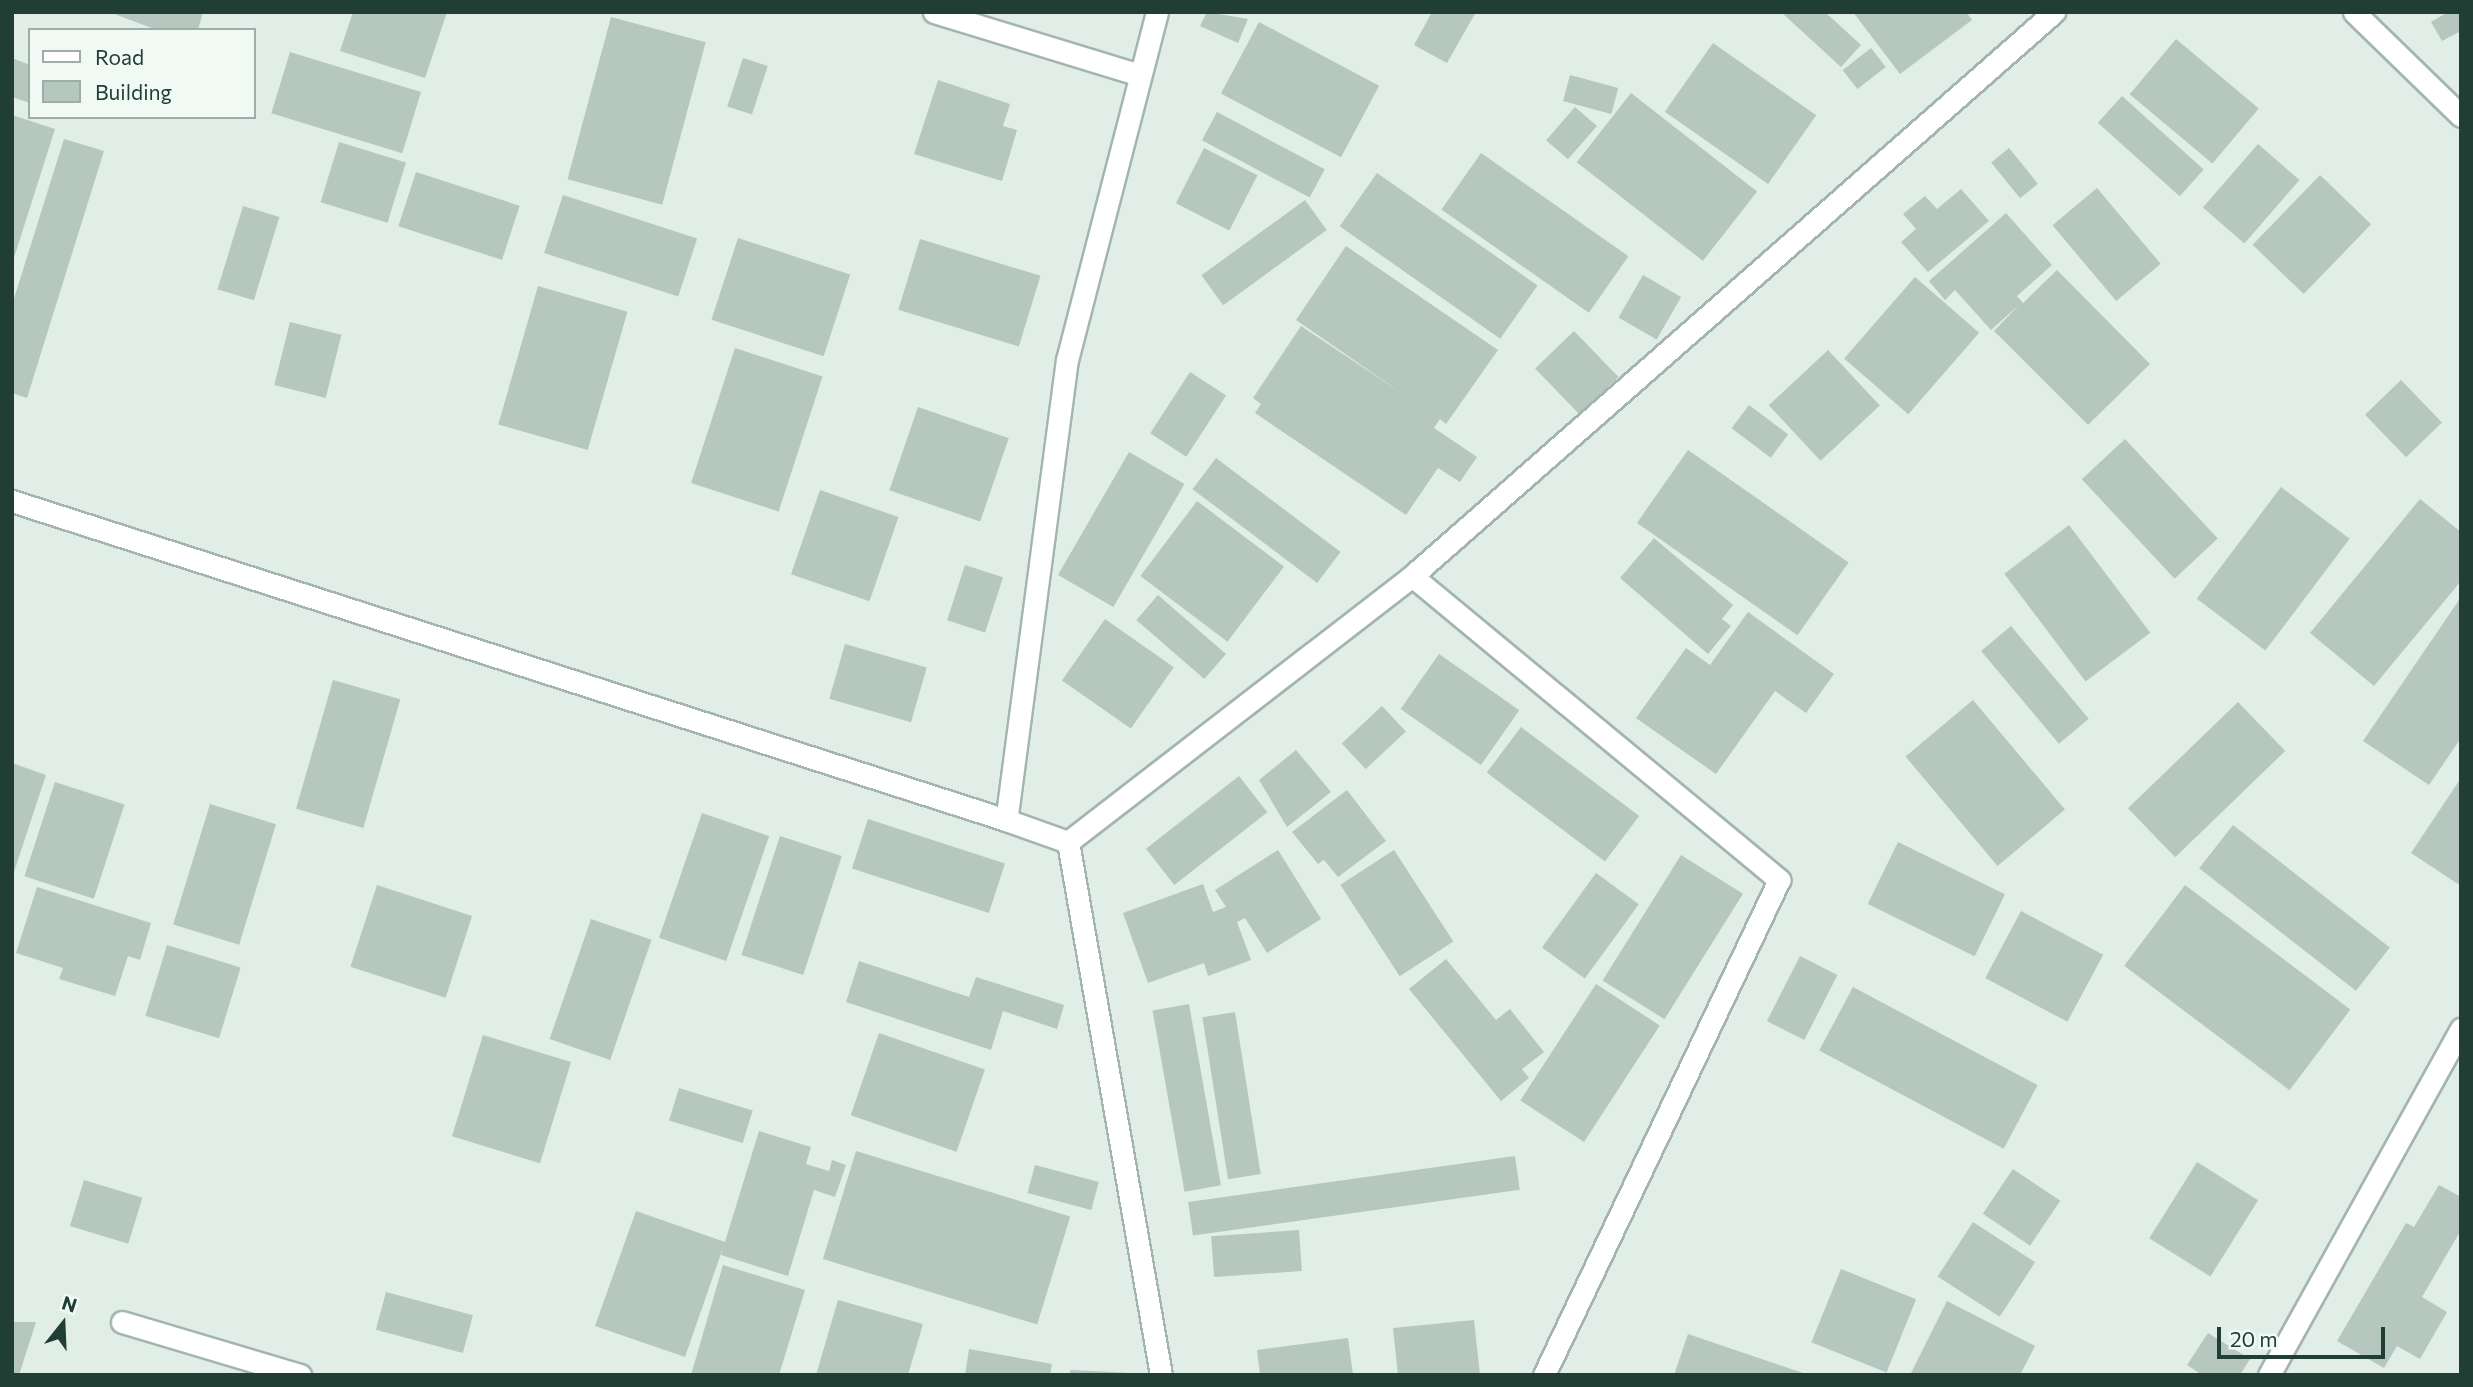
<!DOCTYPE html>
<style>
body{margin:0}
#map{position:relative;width:2473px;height:1387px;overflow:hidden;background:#e1ede7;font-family:Commissioner,sans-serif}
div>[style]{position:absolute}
.building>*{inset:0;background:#b6c7bf;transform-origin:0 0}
.roads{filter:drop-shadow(2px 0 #a3b5ae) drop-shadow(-2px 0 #a3b5ae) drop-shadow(0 2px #a3b5ae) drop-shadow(0 -2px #a3b5ae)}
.street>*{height:21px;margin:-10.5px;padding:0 10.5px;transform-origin:10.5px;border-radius:10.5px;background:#fff}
.secondary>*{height:21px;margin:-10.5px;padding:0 10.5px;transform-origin:10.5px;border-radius:10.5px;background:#fff}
span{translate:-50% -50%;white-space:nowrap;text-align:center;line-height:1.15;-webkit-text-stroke:5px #f1f9f5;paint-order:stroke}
.frame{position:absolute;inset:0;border:14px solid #203e34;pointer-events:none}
.legend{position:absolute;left:28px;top:28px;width:228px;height:91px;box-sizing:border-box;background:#f1f9f5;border:2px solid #9daea8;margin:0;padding:9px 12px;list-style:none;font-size:21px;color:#203e34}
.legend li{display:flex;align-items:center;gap:14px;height:35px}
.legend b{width:35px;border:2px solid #9daea8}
.north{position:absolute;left:28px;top:1289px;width:70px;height:70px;-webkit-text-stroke:5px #f1f9f5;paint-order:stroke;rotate:18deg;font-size:19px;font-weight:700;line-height:28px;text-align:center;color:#203e34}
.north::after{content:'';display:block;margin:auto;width:24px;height:32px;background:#203e34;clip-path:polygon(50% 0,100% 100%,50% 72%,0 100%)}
.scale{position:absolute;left:2217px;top:1327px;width:168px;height:32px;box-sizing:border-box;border:4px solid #203e34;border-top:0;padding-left:9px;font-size:21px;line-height:24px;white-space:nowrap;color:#203e34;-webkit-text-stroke:5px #f1f9f5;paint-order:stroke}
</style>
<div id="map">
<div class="building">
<div style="clip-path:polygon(109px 12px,203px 12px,198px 30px,157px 30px)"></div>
<div style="clip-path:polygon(353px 12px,447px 12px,425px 78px,340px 51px)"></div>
<div style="clip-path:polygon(1207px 12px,1248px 19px,1238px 43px,1200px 26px)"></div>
<div style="clip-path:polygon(1432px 12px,1476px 12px,1447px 63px,1414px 45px)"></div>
<div style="clip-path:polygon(1781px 12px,1825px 12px,1861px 45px,1841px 67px)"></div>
<div style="clip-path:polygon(1853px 12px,1966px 12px,1972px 20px,1900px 74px)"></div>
<div style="clip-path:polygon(2448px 12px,2461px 12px,2461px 31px,2442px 41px,2431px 22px)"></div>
<div style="left:611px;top:17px;width:98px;height:168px;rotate:15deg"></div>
<div style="left:1259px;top:22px;width:136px;height:81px;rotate:28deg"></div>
<div style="left:2176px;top:39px;width:108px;height:72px;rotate:40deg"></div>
<div style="left:1713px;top:43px;width:126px;height:84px;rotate:35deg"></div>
<div style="left:1871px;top:48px;width:24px;height:36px;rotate:52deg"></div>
<div style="left:290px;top:52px;width:137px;height:64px;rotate:17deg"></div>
<div style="clip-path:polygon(12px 58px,30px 65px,30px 103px,12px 97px)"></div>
<div style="left:743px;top:58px;width:26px;height:51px;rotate:18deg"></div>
<div style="left:1570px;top:75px;width:50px;height:27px;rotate:15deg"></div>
<div style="clip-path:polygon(938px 80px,1010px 104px,1003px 126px,1017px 130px,1002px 181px,914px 154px)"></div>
<div style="left:1631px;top:93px;width:160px;height:88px;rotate:38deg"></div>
<div style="left:2122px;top:96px;width:110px;height:36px;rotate:42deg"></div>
<div style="left:1575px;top:107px;width:29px;height:44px;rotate:41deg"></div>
<div style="left:1217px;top:112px;width:122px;height:32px;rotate:28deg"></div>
<div style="clip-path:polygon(12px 115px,55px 129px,13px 261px,12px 261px)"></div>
<div style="clip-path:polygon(64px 139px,104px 151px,27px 398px,12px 393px,12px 305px)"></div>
<div style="left:339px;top:142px;width:70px;height:63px;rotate:17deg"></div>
<div style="left:2258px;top:144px;width:55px;height:84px;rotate:41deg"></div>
<div style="left:1204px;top:148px;width:60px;height:62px;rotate:27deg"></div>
<div style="left:2009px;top:148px;width:46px;height:23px;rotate:51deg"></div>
<div style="left:1481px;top:153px;width:180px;height:69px;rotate:35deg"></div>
<div style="left:416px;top:172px;width:109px;height:57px;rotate:18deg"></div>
<div style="left:1377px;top:173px;width:196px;height:65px;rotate:35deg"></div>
<div style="left:2320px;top:175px;width:71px;height:97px;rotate:44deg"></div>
<div style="left:2097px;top:188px;width:99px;height:58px;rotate:50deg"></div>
<div style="clip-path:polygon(1961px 189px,1989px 221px,1928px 272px,1901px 242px,1916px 229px,1903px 214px,1925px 196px,1937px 209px)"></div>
<div style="left:563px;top:195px;width:141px;height:61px;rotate:18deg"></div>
<div style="left:1305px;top:200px;width:37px;height:128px;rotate:54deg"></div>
<div style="left:243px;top:206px;width:38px;height:87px;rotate:17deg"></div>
<div style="clip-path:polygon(2006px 213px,2052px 265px,2017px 296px,2023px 303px,2057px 270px,2150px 364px,2088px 425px,1994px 331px,2020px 304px,1991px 330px,1955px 290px,1945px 300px,1929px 281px)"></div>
<div style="left:738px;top:238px;width:118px;height:86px;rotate:18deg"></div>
<div style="left:920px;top:239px;width:126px;height:74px;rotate:17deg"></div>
<div style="clip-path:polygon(1346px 246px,1498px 350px,1446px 424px,1440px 419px,1434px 428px,1477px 457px,1460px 482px,1438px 468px,1406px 515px,1255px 413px,1261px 404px,1253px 398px,1301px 326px,1403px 394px,1296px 320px)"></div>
<div style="left:1643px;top:275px;width:44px;height:49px;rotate:30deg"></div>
<div style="left:1915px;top:277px;width:85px;height:108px;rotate:41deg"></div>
<div style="left:538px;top:286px;width:93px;height:144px;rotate:16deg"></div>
<div style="left:290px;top:322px;width:53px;height:65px;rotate:14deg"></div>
<div style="left:1574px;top:331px;width:64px;height:54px;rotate:46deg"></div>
<div style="left:735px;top:348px;width:92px;height:142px;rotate:18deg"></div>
<div style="left:1828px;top:350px;width:76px;height:81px;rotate:47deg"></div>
<div style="left:1190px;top:372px;width:43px;height:73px;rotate:33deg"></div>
<div style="left:2401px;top:380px;width:59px;height:50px;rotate:46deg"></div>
<div style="left:1749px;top:405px;width:49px;height:29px;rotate:37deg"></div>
<div style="left:918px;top:407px;width:96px;height:88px;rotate:19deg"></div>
<div style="left:2125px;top:439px;width:136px;height:59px;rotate:47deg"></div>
<div style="left:1688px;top:450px;width:196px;height:89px;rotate:35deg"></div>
<div style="left:1129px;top:452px;width:64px;height:142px;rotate:30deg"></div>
<div style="left:1216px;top:458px;width:156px;height:39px;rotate:37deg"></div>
<div style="left:2281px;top:487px;width:86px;height:140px;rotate:37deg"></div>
<div style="left:820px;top:490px;width:83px;height:89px;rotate:19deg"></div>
<div style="clip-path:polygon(2420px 499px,2461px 532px,2461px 581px,2374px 686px,2310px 633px)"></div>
<div style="left:1197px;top:501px;width:109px;height:94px;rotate:37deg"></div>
<div style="left:2069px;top:525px;width:135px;height:81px;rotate:53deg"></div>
<div style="clip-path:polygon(1654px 538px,1733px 605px,1722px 619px,1731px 626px,1708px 654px,1620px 578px)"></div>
<div style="left:965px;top:565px;width:40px;height:58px;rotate:18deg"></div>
<div style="left:1158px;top:595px;width:90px;height:33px;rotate:41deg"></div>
<div style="clip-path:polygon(2461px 597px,2461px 738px,2429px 785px,2363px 741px)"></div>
<div style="clip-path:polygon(1748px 612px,1834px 674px,1806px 713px,1775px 691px,1716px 774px,1636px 718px,1686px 648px,1710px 665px)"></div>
<div style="left:1105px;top:619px;width:84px;height:75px;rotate:35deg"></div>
<div style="left:2011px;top:626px;width:121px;height:39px;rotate:50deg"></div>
<div style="left:845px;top:644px;width:85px;height:57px;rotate:16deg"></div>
<div style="left:1439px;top:654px;width:98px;height:67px;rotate:35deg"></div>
<div style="left:333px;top:680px;width:70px;height:134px;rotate:16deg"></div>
<div style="left:1973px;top:700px;width:143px;height:88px;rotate:50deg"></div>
<div style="left:2238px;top:702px;width:68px;height:153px;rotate:46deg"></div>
<div style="left:1382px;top:706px;width:35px;height:55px;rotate:47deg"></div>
<div style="left:1521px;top:727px;width:148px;height:57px;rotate:37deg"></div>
<div style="clip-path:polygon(1296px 750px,1331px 792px,1287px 827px,1259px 780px)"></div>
<div style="clip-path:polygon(12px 763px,46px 775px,13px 875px,12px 875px)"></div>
<div style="left:1239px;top:776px;width:46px;height:118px;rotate:52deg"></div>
<div style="clip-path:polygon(2461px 778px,2461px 886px,2411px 853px)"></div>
<div style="left:55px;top:782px;width:73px;height:99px;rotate:18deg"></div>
<div style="clip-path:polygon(1347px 790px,1386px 841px,1338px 877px,1324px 860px,1318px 864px,1292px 832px)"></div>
<div style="left:210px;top:804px;width:69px;height:126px;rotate:17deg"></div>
<div style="left:702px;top:813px;width:71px;height:132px;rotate:19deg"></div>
<div style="left:868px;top:819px;width:144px;height:52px;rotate:18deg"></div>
<div style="left:2233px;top:825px;width:199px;height:55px;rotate:38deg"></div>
<div style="left:780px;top:836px;width:65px;height:125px;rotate:18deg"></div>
<div style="left:1898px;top:842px;width:119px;height:69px;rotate:26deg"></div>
<div style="clip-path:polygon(1278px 850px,1321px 919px,1267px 953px,1245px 918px,1237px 922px,1251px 960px,1208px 976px,1204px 963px,1148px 983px,1123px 913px,1203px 884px,1213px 912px,1226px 907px,1215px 890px)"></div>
<div style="left:1394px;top:850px;width:109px;height:64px;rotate:57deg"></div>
<div style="left:1681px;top:855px;width:73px;height:148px;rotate:32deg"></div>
<div style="left:1596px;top:873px;width:53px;height:92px;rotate:36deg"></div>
<div style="left:377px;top:885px;width:100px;height:86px;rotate:18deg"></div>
<div style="left:2185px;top:885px;width:207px;height:101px;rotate:37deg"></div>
<div style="clip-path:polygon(37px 887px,151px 923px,140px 960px,128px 956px,115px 996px,59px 979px,63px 968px,16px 953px)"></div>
<div style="left:2021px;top:911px;width:93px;height:76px;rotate:28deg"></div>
<div style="left:591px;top:919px;width:64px;height:127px;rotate:19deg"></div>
<div style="left:167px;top:945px;width:77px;height:74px;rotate:17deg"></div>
<div style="left:1800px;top:956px;width:42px;height:73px;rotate:27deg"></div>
<div style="clip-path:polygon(1446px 959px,1496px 1020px,1510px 1009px,1544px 1052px,1522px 1069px,1529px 1078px,1501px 1101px,1409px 989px)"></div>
<div style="clip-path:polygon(859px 961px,969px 997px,976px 977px,1064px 1005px,1057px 1029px,1003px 1011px,991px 1050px,846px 1002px)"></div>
<div style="left:1596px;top:984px;width:76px;height:139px;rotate:33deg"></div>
<div style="left:1853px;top:987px;width:209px;height:72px;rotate:28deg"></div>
<div style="left:1189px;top:1004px;width:184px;height:37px;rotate:80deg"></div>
<div style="left:1235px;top:1012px;width:164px;height:33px;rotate:81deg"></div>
<div style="left:879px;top:1033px;width:112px;height:87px;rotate:19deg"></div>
<div style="left:483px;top:1035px;width:92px;height:106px;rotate:17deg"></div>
<div style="left:679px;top:1088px;width:77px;height:34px;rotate:17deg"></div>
<div style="clip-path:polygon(759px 1131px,811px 1147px,806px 1164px,829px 1171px,832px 1160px,846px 1165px,835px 1197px,814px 1190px,788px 1276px,721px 1255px,724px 1245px,685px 1357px,595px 1326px,636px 1211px,725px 1242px)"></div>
<div style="left:856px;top:1151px;width:224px;height:113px;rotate:17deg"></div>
<div style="left:1515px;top:1156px;width:34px;height:330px;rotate:82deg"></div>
<div style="left:2197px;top:1162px;width:72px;height:90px;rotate:32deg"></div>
<div style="left:1035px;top:1165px;width:66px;height:29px;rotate:15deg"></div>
<div style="left:2013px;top:1169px;width:57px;height:54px;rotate:34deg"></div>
<div style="left:84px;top:1180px;width:61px;height:48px;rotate:17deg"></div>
<div style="clip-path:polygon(2439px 1185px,2461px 1197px,2461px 1230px,2422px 1297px,2447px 1312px,2420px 1359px,2397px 1346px,2384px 1368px,2337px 1341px,2406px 1223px,2414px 1227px)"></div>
<div style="left:1973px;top:1222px;width:74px;height:65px;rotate:33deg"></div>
<div style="left:1299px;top:1230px;width:41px;height:88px;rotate:86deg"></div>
<div style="clip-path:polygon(723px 1265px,805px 1290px,779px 1375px,691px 1375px)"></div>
<div style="left:1841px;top:1269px;width:81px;height:79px;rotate:22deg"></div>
<div style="left:386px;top:1292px;width:90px;height:39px;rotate:15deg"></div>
<div style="clip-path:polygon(838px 1300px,923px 1324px,908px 1375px,816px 1375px)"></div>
<div style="clip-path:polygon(1947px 1301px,2035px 1346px,2020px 1375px,1910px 1375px)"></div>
<div style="clip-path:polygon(1474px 1320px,1480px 1375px,1398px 1375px,1393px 1328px)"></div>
<div style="clip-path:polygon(12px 1322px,36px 1322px,19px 1375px,12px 1375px)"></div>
<div style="clip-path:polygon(2208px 1333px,2250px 1359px,2240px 1375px,2202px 1375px,2187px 1365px)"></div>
<div style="clip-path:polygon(1688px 1334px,1806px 1374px,1805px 1375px,1674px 1375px)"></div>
<div style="clip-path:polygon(1348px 1338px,1353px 1375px,1260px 1375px,1257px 1350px)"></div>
<div style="clip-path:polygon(969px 1349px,1052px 1364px,1050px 1375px,965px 1375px)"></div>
<div style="clip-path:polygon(1070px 1370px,1131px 1373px,1131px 1375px,1070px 1375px)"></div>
</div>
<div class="roads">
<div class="street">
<div style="left:934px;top:12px;width:215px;rotate:17deg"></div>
<div style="left:1157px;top:12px;width:358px;rotate:104.5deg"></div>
<div style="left:1067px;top:359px;width:465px;rotate:97.5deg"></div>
<div style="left:1006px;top:820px;width:66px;rotate:19.5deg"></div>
<div style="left:1068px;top:842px;width:541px;rotate:80.1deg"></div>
<div style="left:12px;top:501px;width:1044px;rotate:17.79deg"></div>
<div style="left:1412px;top:576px;width:477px;rotate:39.6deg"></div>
<div style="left:1779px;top:880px;width:548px;rotate:115.4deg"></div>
<div style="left:1068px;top:842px;width:435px;rotate:-37.7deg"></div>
<div style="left:1412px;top:576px;width:855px;rotate:-41.3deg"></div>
<div style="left:122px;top:1322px;width:186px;rotate:16.6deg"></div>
<div style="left:2269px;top:1375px;width:396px;rotate:-61deg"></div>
</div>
<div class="secondary">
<div style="left:2354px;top:12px;width:149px;rotate:44.2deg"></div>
</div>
</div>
<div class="frame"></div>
<ul class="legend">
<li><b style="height:9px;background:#fff"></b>Road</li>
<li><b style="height:19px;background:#b6c7bf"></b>Building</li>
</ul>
<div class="north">N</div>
<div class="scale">20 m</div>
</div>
